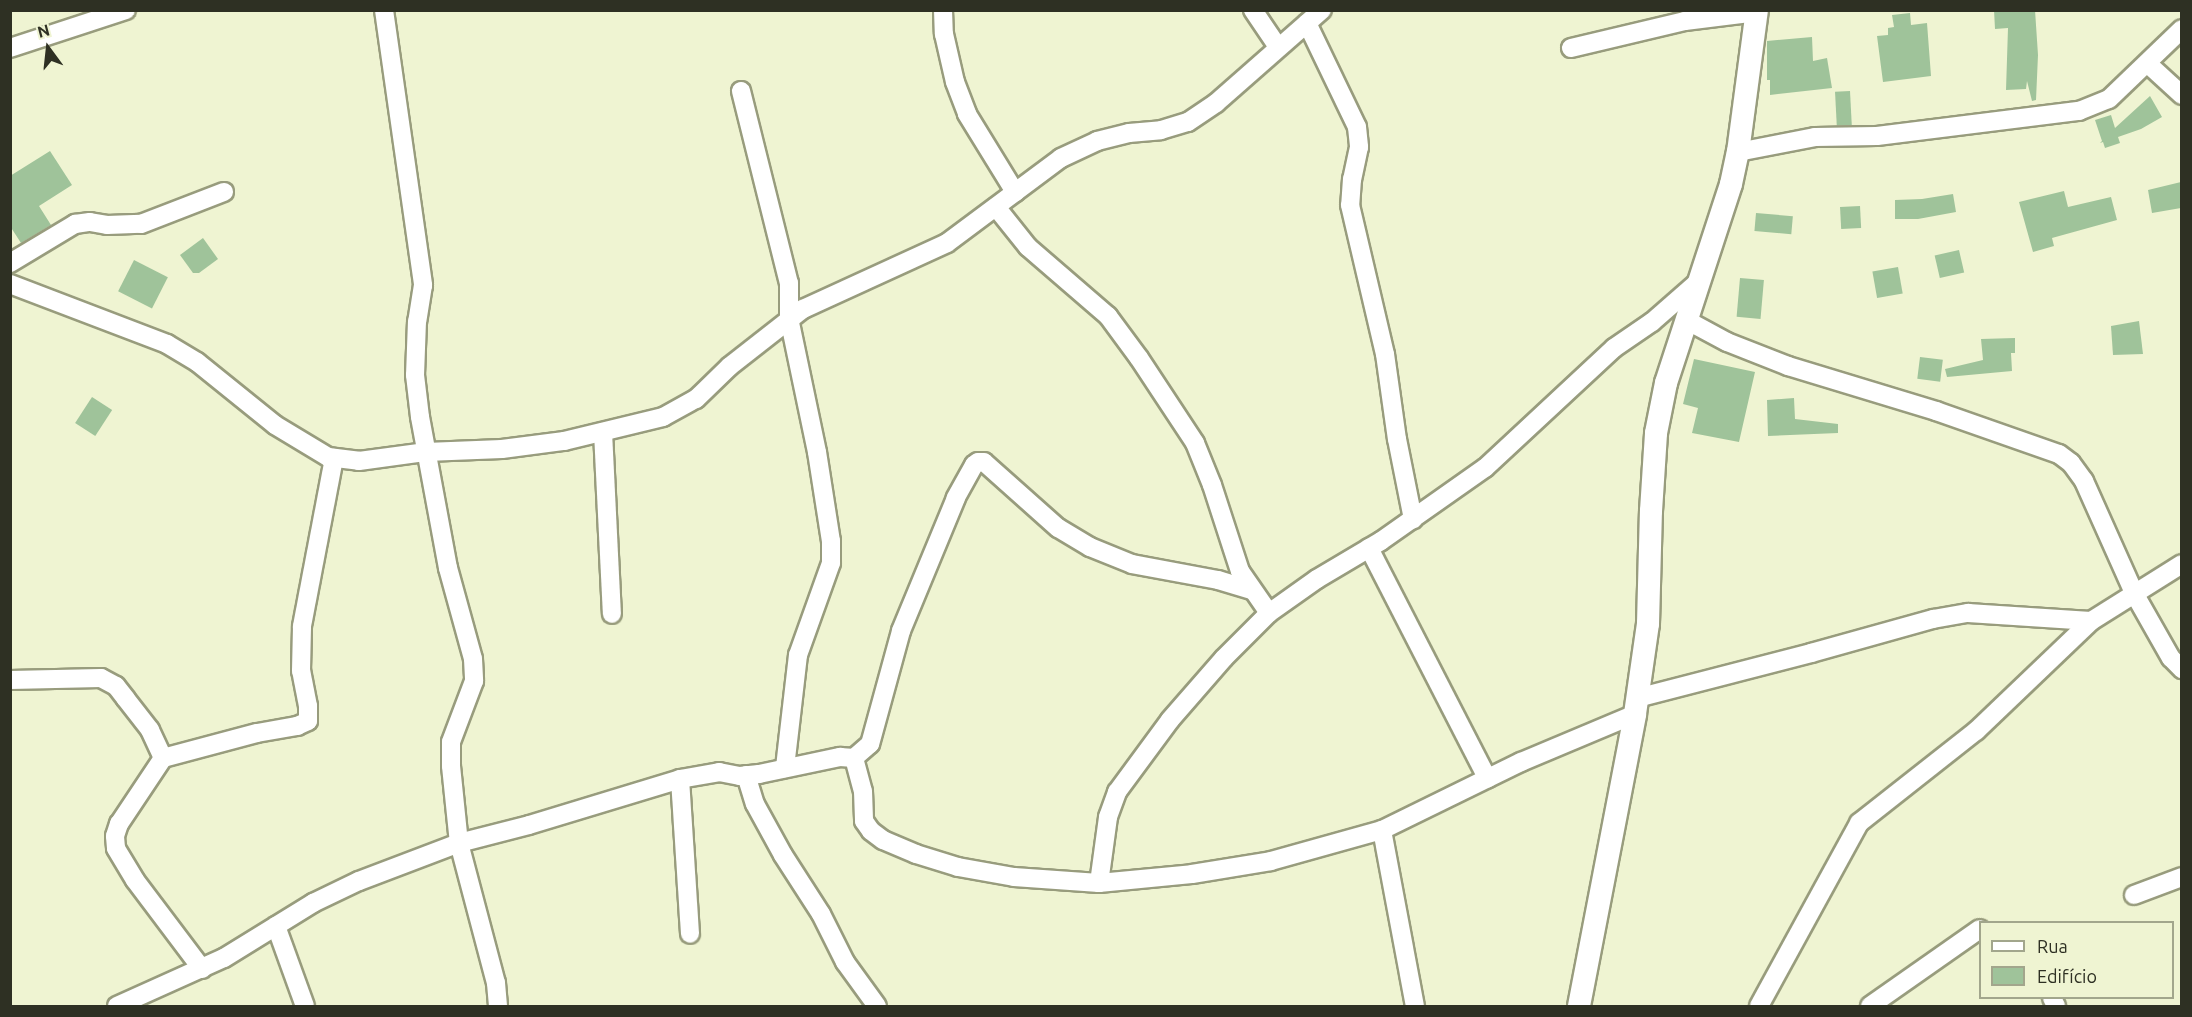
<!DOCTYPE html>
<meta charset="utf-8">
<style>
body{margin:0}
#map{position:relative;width:2192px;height:1017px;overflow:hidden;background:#eff4d2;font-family:Ubuntu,sans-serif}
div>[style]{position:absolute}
.building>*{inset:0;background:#9fc39a;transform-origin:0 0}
.roads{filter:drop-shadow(2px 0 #989c7d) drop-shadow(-2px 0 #989c7d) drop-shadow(0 2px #989c7d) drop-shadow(0 -2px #989c7d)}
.minor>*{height:18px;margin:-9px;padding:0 9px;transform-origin:9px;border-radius:9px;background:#fff}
.tertiary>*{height:22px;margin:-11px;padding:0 11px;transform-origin:11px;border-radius:11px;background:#fff}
span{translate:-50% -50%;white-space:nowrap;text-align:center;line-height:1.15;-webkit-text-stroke:4.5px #eff4d2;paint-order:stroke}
.frame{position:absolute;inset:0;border:12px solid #2e3023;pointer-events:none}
.legend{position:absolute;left:1979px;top:921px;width:195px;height:78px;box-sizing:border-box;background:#eff4d2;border:2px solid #a2a68c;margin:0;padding:8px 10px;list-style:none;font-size:18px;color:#2e3023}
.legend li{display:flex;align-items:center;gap:12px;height:30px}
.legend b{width:30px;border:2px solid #a2a68c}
.north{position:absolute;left:18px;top:18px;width:60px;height:60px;-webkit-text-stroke:4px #eff4d2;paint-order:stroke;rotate:345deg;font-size:16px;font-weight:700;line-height:24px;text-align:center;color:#2e3023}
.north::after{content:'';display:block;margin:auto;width:21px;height:27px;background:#2e3023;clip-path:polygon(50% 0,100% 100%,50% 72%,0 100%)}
</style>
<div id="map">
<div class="building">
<div style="clip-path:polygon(1994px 10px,2035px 10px,2038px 55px,2036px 100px,2032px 101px,2027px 81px,2026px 89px,2006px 90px,2008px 28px,1995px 29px)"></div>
<div style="clip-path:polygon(1910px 13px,1911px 25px,1927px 23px,1931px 76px,1883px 82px,1877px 36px,1888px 35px,1888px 28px,1894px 27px,1892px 15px)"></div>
<div style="clip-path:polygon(1812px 37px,1813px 61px,1827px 58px,1832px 88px,1770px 95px,1770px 80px,1767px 80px,1767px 41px)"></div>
<div style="left:1850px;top:91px;width:34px;height:15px;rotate:87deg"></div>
<div style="clip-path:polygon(2150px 96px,2162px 117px,2141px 129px,2118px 137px,2120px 143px,2105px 148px,2103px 142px,2100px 143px,2102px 141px,2095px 120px,2111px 115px,2115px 128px)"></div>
<div style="clip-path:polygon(50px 151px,72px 185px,39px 206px,51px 225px,21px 243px,10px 226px,10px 176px)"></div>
<div style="clip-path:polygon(2181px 182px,2181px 208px,2152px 213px,2148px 190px)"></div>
<div style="clip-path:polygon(2064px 191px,2068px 207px,2111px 197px,2117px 220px,2052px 238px,2054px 246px,2033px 252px,2019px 202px)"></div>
<div style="clip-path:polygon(1953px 194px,1956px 212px,1918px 219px,1895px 219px,1895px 200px,1922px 199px)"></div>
<div style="left:1860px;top:206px;width:22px;height:20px;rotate:87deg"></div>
<div style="left:1756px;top:213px;width:37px;height:18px;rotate:5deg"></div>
<div style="clip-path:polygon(203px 238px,218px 259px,199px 273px,193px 273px,180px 255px)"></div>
<div style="left:1959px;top:250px;width:23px;height:25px;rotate:77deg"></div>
<div style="left:134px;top:260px;width:38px;height:35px;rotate:27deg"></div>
<div style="left:1898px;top:267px;width:27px;height:26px;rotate:80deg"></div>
<div style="left:1740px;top:278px;width:24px;height:39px;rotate:5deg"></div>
<div style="clip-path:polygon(2139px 321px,2143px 354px,2113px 355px,2111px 326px)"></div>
<div style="clip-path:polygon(2015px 338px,2015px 353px,2011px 353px,2012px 371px,1947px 377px,1945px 369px,1983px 360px,1981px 339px)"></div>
<div style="left:1920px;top:357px;width:23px;height:22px;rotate:7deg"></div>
<div style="clip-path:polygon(1694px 359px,1755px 372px,1739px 442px,1692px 433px,1698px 408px,1683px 404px)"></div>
<div style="left:92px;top:397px;width:24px;height:31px;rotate:33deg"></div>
<div style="clip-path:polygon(1794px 398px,1795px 419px,1838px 424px,1838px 433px,1768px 436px,1767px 400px)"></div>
</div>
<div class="roads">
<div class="minor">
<div style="left:384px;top:10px;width:278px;rotate:81.9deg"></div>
<div style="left:423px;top:285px;width:36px;rotate:99deg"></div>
<div style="left:417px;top:321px;width:54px;rotate:92.1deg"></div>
<div style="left:415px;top:375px;width:42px;rotate:83.2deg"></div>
<div style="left:420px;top:417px;width:154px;rotate:79.5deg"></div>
<div style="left:448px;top:568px;width:94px;rotate:74.6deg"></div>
<div style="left:473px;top:659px;width:22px;rotate:87deg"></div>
<div style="left:474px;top:681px;width:65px;rotate:110.7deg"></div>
<div style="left:451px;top:742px;width:24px;rotate:90deg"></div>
<div style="left:451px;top:766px;width:77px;rotate:84.1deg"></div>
<div style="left:459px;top:843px;width:145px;rotate:75.2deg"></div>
<div style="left:496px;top:983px;width:23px;rotate:85deg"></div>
<div style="left:943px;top:10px;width:24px;rotate:88deg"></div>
<div style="left:944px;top:34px;width:49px;rotate:77.1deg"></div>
<div style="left:955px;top:82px;width:34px;rotate:69deg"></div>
<div style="left:967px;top:114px;width:92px;rotate:58.4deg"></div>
<div style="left:1253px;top:10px;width:45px;rotate:56deg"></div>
<div style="left:1307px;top:23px;width:115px;rotate:64.3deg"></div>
<div style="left:1357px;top:127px;width:20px;rotate:84deg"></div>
<div style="left:1359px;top:147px;width:33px;rotate:102deg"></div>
<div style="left:1352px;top:179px;width:26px;rotate:94deg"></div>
<div style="left:1350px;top:205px;width:153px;rotate:76.8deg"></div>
<div style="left:1385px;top:354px;width:86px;rotate:82deg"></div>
<div style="left:1397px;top:439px;width:82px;rotate:78.7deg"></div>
<div style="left:10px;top:48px;width:122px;rotate:-18.1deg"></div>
<div style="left:1571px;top:48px;width:117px;rotate:-13.3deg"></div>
<div style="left:1685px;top:21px;width:73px;rotate:-7.1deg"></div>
<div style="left:2148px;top:64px;width:46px;rotate:42.4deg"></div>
<div style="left:741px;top:91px;width:198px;rotate:76deg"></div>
<div style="left:789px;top:283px;width:35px;rotate:90deg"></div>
<div style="left:789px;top:318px;width:137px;rotate:78.2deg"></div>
<div style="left:817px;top:452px;width:90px;rotate:81.1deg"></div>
<div style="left:831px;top:541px;width:22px;rotate:90deg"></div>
<div style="left:831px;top:563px;width:98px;rotate:109.7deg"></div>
<div style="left:798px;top:655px;width:114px;rotate:96.6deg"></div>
<div style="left:1738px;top:152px;width:78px;rotate:-11deg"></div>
<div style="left:1815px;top:137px;width:62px;rotate:-0.9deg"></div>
<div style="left:1877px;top:136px;width:204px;rotate:-7.1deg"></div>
<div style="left:2079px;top:111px;width:32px;rotate:-22deg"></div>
<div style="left:2109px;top:99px;width:101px;rotate:-43.8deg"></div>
<div style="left:996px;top:207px;width:51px;rotate:51.3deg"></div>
<div style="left:1028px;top:247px;width:106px;rotate:40.8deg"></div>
<div style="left:1108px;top:316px;width:52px;rotate:53.6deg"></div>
<div style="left:1139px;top:358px;width:102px;rotate:56.6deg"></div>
<div style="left:1195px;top:443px;width:45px;rotate:68deg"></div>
<div style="left:1212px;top:485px;width:90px;rotate:72deg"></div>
<div style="left:1240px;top:571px;width:51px;rotate:55.4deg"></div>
<div style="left:10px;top:263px;width:76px;rotate:-31deg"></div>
<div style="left:75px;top:224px;width:15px;rotate:-8deg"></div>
<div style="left:90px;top:222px;width:17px;rotate:10deg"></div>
<div style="left:107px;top:225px;width:34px;rotate:-2deg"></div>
<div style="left:141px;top:224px;width:89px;rotate:-21.1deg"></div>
<div style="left:10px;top:284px;width:168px;rotate:20.9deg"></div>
<div style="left:167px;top:344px;width:35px;rotate:31deg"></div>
<div style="left:197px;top:362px;width:100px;rotate:38.9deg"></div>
<div style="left:275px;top:425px;width:62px;rotate:31.1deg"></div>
<div style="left:328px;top:457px;width:31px;rotate:7deg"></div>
<div style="left:359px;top:461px;width:68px;rotate:-7.7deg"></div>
<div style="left:426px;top:452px;width:76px;rotate:-2.3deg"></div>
<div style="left:502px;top:449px;width:63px;rotate:-7.4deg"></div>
<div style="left:564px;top:441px;width:102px;rotate:-13.6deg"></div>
<div style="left:663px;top:417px;width:38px;rotate:-29deg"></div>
<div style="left:696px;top:399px;width:47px;rotate:-44.1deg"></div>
<div style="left:730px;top:366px;width:93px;rotate:-38deg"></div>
<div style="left:803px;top:309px;width:158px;rotate:-24.6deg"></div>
<div style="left:947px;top:243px;width:142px;rotate:-36.7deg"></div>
<div style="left:1061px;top:158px;width:40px;rotate:-25deg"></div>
<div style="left:1097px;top:141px;width:33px;rotate:-14deg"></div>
<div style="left:1129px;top:133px;width:32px;rotate:-5deg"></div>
<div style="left:1161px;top:130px;width:28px;rotate:-17deg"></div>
<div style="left:1188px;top:122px;width:34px;rotate:-34deg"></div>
<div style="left:1216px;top:103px;width:141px;rotate:-41.3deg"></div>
<div style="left:1688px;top:321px;width:44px;rotate:28.3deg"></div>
<div style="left:1727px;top:342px;width:66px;rotate:21.5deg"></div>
<div style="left:1788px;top:366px;width:155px;rotate:16.9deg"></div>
<div style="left:1936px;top:411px;width:130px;rotate:19.3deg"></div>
<div style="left:2059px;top:454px;width:15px;rotate:37deg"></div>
<div style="left:2071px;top:463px;width:22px;rotate:54deg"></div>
<div style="left:2084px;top:481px;width:123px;rotate:65.9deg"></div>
<div style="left:2134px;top:593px;width:75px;rotate:60.4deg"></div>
<div style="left:2171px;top:658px;width:16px;rotate:45deg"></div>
<div style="left:603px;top:432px;width:182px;rotate:87.2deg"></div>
<div style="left:1369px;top:548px;width:259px;rotate:62.8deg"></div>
<div style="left:1251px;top:590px;width:34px;rotate:-163deg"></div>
<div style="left:1218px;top:580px;width:87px;rotate:-169.5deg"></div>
<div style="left:1132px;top:564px;width:45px;rotate:-158deg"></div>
<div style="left:1090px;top:547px;width:37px;rotate:-149deg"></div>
<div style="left:1058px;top:528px;width:99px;rotate:-138.3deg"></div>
<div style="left:984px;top:462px;width:6px;rotate:180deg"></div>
<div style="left:978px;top:462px;width:5px;rotate:143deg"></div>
<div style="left:974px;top:465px;width:38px;rotate:119deg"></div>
<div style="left:956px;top:498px;width:144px;rotate:112.5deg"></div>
<div style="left:901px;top:631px;width:117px;rotate:105.3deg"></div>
<div style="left:870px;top:744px;width:21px;rotate:139deg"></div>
<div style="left:854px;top:758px;width:34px;rotate:75deg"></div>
<div style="left:863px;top:791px;width:30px;rotate:88deg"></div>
<div style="left:864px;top:821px;width:12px;rotate:55deg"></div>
<div style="left:871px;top:831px;width:15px;rotate:37deg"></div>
<div style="left:883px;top:840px;width:36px;rotate:23deg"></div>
<div style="left:916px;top:854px;width:44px;rotate:17.2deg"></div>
<div style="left:958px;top:867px;width:57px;rotate:10.1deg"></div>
<div style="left:1014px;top:877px;width:85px;rotate:4deg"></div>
<div style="left:1099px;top:883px;width:93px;rotate:-5.5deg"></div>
<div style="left:1192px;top:874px;width:80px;rotate:-9.3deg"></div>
<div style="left:1271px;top:861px;width:115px;rotate:-15.6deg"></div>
<div style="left:1382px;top:830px;width:155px;rotate:-26.1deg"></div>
<div style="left:1521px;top:762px;width:124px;rotate:-22.8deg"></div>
<div style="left:10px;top:680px;width:91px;rotate:-1.3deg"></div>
<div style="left:101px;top:678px;width:17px;rotate:28deg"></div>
<div style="left:116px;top:686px;width:16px;rotate:52deg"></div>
<div style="left:126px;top:699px;width:39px;rotate:52deg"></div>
<div style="left:150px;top:730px;width:31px;rotate:65deg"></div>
<div style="left:1637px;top:698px;width:180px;rotate:-14.5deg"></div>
<div style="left:1811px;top:653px;width:127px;rotate:-15.6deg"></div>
<div style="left:1933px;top:619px;width:36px;rotate:-10deg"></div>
<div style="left:1968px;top:613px;width:123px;rotate:3.7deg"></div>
<div style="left:746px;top:775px;width:30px;rotate:73deg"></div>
<div style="left:755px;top:804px;width:58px;rotate:61.2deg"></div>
<div style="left:783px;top:855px;width:70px;rotate:57.2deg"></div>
<div style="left:821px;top:914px;width:54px;rotate:63.4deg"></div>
<div style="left:845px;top:962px;width:54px;rotate:54deg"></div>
<div style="left:680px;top:779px;width:155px;rotate:86.3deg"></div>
<div style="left:1382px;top:830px;width:179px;rotate:79.4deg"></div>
<div style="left:1099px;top:883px;width:67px;rotate:-82.2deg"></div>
<div style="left:1108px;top:817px;width:27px;rotate:-70deg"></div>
<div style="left:1117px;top:792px;width:89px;rotate:-53.6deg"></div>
<div style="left:1170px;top:720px;width:82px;rotate:-48.9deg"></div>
<div style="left:1224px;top:658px;width:64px;rotate:-45deg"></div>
<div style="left:1269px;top:613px;width:59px;rotate:-35.3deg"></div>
<div style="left:1317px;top:579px;width:74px;rotate:-30.7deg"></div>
<div style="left:1381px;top:541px;width:127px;rotate:-35.1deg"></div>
<div style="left:1485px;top:468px;width:176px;rotate:-42.9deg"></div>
<div style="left:1614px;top:348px;width:46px;rotate:-34.4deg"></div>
<div style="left:1652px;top:322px;width:64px;rotate:-41.2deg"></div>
<div style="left:2134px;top:895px;width:51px;rotate:-20.6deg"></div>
<div style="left:276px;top:926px;width:85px;rotate:70.1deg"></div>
<div style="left:202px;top:969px;width:111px;rotate:-127deg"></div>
<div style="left:135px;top:880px;width:37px;rotate:-121deg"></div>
<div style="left:116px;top:848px;width:12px;rotate:-95deg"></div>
<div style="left:115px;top:836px;width:13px;rotate:-72deg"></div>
<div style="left:119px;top:824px;width:79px;rotate:-56.3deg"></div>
<div style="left:163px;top:758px;width:97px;rotate:-14.9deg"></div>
<div style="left:257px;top:733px;width:41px;rotate:-9.9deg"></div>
<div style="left:297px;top:726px;width:12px;rotate:-24deg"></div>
<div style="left:308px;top:721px;width:15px;rotate:-90deg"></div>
<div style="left:308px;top:706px;width:36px;rotate:-101deg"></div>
<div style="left:301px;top:671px;width:45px;rotate:-88.7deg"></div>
<div style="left:302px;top:626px;width:171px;rotate:-79.2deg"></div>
<div style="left:2052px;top:998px;width:9px;rotate:63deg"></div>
<div style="left:117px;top:1006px;width:117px;rotate:-24.2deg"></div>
<div style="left:224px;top:958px;width:105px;rotate:-31.7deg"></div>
<div style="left:313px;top:903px;width:51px;rotate:-25.6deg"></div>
<div style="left:359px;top:881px;width:107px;rotate:-20.8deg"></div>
<div style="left:459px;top:843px;width:72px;rotate:-14.4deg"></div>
<div style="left:529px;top:825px;width:158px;rotate:-16.9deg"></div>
<div style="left:680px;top:779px;width:40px;rotate:-10deg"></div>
<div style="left:719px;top:772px;width:21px;rotate:11deg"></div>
<div style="left:740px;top:776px;width:19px;rotate:-6deg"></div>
<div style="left:759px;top:774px;width:83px;rotate:-11.9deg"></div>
<div style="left:840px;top:757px;width:14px;rotate:4deg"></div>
<div style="left:1759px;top:1006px;width:209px;rotate:-61.3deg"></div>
<div style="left:1859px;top:823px;width:149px;rotate:-38.2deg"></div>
<div style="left:1976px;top:731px;width:159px;rotate:-43.7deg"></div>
<div style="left:2091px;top:621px;width:107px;rotate:-32.1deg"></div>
<div style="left:1870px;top:1006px;width:134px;rotate:-35deg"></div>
</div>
<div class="tertiary">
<div style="left:1579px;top:1006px;width:297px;rotate:-79.1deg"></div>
<div style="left:1635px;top:714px;width:91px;rotate:-81.8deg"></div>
<div style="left:1648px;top:624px;width:113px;rotate:-88.5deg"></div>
<div style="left:1651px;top:511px;width:78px;rotate:-86.3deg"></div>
<div style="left:1656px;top:433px;width:51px;rotate:-78.7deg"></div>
<div style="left:1666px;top:383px;width:209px;rotate:-71.9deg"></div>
<div style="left:1731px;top:184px;width:33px;rotate:-78deg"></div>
<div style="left:1738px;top:152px;width:143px;rotate:-82.4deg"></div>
</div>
</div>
<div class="frame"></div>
<ul class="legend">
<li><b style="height:8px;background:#fff"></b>Rua</li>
<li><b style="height:16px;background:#9fc39a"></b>Edifício</li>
</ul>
<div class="north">N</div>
</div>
